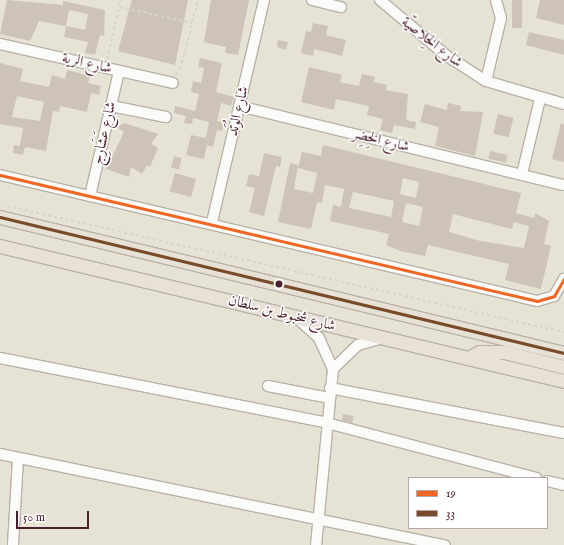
<!DOCTYPE html>
<meta charset="utf-8">
<style>
body{margin:0}
#map{position:relative;width:564px;height:545px;overflow:hidden;background:#e7e3d4;font-family:"IM FELL English",Amiri,serif}
div>[style]{position:absolute}
.building>*{inset:0;background:#cdc3b7;transform-origin:0 0}
.path>*{height:2px;margin-top:-1px;transform-origin:0;background:repeating-linear-gradient(90deg,#d6d3d0 0 3px,transparent 0 6px)}
.roads{filter:drop-shadow(1px 0 #b8b2a9) drop-shadow(-1px 0 #b8b2a9) drop-shadow(0 1px #b8b2a9) drop-shadow(0 -1px #b8b2a9)}
.minor>*{height:10px;margin:-5px;padding:0 5px;transform-origin:5px;border-radius:5px;background:#fbfbf9}
.major>*{height:13px;margin:-6.5px;padding:0 6.5px;transform-origin:6.5px;border-radius:6.5px;background:#e8e1d5}
.bus-1>*{height:3px;margin:-1.5px;padding:0 1.5px;transform-origin:1.5px;border-radius:1.5px;background:#f26522}
.bus-2>*{height:3px;margin:-1.5px;padding:0 1.5px;transform-origin:1.5px;border-radius:1.5px;background:#7a4b2a}
.dots>*{width:11px;height:11px;translate:-50% -50%;box-sizing:border-box;border:2px solid #fff;border-radius:50%}
span{translate:-50% -50%;white-space:nowrap;text-align:center;line-height:1.15;-webkit-text-stroke:3px #fff;paint-order:stroke}
.street-label{font-size:15px;color:#4a1f2b}
.legend{position:absolute;left:408px;top:477px;width:140px;height:52px;box-sizing:border-box;background:#fff;border:1px solid #b7a5aa;margin:0;padding:5px 7px;list-style:none;font-size:12px;color:#4a1f2b}
.legend li{display:flex;align-items:center;gap:8px;height:20px}
.legend b{width:20px;border:1px solid #b7a5aa}
.scale{position:absolute;left:16px;top:511px;width:73px;height:18px;box-sizing:border-box;border:2px solid #4a1f2b;border-top:0;padding-left:5px;font-size:12px;line-height:14px;white-space:nowrap;color:#4a1f2b;-webkit-text-stroke:3px #fff;paint-order:stroke}
</style>
<div id="map">
<div class="building">
<div style="clip-path:polygon(evenodd,7px 0,63px 5px,63px 1px,105px 10px,104px 36px,100px 35px,95px 55px,85px 53px,88px 42px,64px 37px,66px 26px,39px 21px,30px 41px,0 34px,7px 0,69px 10px,88px 14px,85px 30px,66px 26px,69px 10px)"></div>
<div style="clip-path:polygon(132px 0,188px 0,175px 65px,118px 51px)"></div>
<div style="clip-path:polygon(211px 0,249px 0,238px 55px,225px 53px,226px 47px,204px 42px)"></div>
<div style="left:512px;top:0;width:10px;height:28px"></div>
<div style="clip-path:polygon(540px 0,564px 0,564px 25px,536px 18px)"></div>
<div style="clip-path:polygon(313px 23px,328px 26px,326px 35px,346px 40px,342px 56px,314px 49px,313px 56px,301px 53px,306px 31px,311px 32px)"></div>
<div style="clip-path:polygon(529px 32px,564px 40px,564px 55px,526px 45px)"></div>
<div style="clip-path:polygon(278px 40px,288px 42px,286px 50px,277px 47px)"></div>
<div style="clip-path:polygon(200px 58px,222px 63px,216px 92px,234px 97px,231px 106px,221px 103px,217px 121px,224px 122px,222px 131px,217px 130px,213px 147px,207px 145px,204px 159px,186px 155px,191px 135px,206px 138px,209px 122px,193px 118px,192px 124px,184px 123px,186px 116px,174px 113px,175px 106px,195px 111px,199px 94px,191px 92px,193px 81px,201px 83px,204px 68px,198px 67px)"></div>
<div style="clip-path:polygon(evenodd,0 63px,23px 69px,20px 81px,49px 87px,52px 75px,65px 79px,67px 70px,90px 76px,88px 83px,101px 86px,99px 95px,91px 93px,87px 112px,60px 106px,59px 112px,53px 111px,46px 151px,25px 147px,23px 155px,13px 153px,14px 145px,20px 146px,23px 128px,0 124px,0 63px,17px 96px,44px 102px,40px 121px,12px 117px,17px 96px)"></div>
<div style="clip-path:polygon(309px 67px,342px 75px,340px 82px,359px 86px,362px 74px,375px 77px,374px 82px,387px 85px,386px 90px,408px 94px,406px 120px,416px 122px,415px 129px,394px 125px,392px 133px,380px 130px,383px 119px,367px 115px,369px 106px,336px 99px,334px 110px,301px 102px)"></div>
<div style="clip-path:polygon(448px 103px,461px 106px,460px 111px,483px 112px,475px 156px,435px 146px,439px 127px,420px 122px,425px 104px,447px 110px)"></div>
<div style="left:498px;top:114px;width:16px;height:20px;rotate:14deg"></div>
<div style="clip-path:polygon(124px 123px,158px 134px,151px 144px,158px 148px,150px 167px,147px 165px,142px 174px,131px 167px,129px 177px,106px 169px,124px 132px,117px 127px)"></div>
<div style="clip-path:polygon(561px 123px,564px 124px,564px 162px,552px 159px)"></div>
<div style="clip-path:polygon(evenodd,323px 145px,521px 193px,516px 213px,534px 218px,535px 213px,549px 221px,544px 244px,551px 246px,541px 289px,505px 280px,509px 264px,428px 245px,425px 256px,400px 251px,386px 245px,389px 234px,330px 221px,333px 205px,341px 207px,344px 189px,325px 185px,322px 203px,317px 202px,311px 229px,278px 222px,290px 163px,298px 165px,294px 189px,313px 193px,317px 173px,298px 168px,302px 152px,321px 156px,323px 145px,403px 178px,419px 182px,416px 198px,400px 194px,403px 178px,323px 145px,353px 192px,394px 201px,391px 217px,349px 208px,353px 192px,323px 145px,406px 203px,423px 207px,419px 226px,402px 222px,406px 203px,323px 145px,453px 214px,512px 229px,514px 222px,529px 226px,524px 248px,480px 241px,449px 232px,453px 214px)"></div>
<div style="left:490px;top:151px;width:18px;height:8px;rotate:13deg"></div>
<div style="clip-path:polygon(264px 153px,282px 157px,280px 167px,276px 166px,264px 216px,249px 212px,255px 188px,246px 186px,249px 174px,259px 176px)"></div>
<div style="left:174px;top:156px;width:8px;height:12px;rotate:14deg"></div>
<div style="left:175px;top:173px;width:22px;height:19px;rotate:16deg"></div>
<div style="clip-path:polygon(343px 414px,354px 416px,352px 423px,342px 420px)"></div>
</div>
<div class="path">
<div style="left:120px;top:7px;width:74px;rotate:12.5deg"></div>
<div style="left:107px;top:59px;width:61px;rotate:-76.7deg"></div>
<div style="left:176px;top:75px;width:13px;rotate:-63deg"></div>
<div style="left:182px;top:63px;width:65px;rotate:-75.7deg"></div>
<div style="left:7px;top:206px;width:571px;rotate:12.75deg"></div>
</div>
<div class="roads">
<div class="minor">
<div style="left:312px;top:0;width:30px;rotate:14deg"></div>
<div style="left:380px;top:0;width:87px;rotate:39.9deg"></div>
<div style="left:447px;top:56px;width:46px;rotate:32.7deg"></div>
<div style="left:486px;top:81px;width:81px;rotate:16.4deg"></div>
<div style="left:0;top:44px;width:177px;rotate:12.7deg"></div>
<div style="left:486px;top:81px;width:65px;rotate:-76.6deg"></div>
<div style="left:501px;top:18px;width:19px;rotate:-106deg"></div>
<div style="left:111px;top:106px;width:56px;rotate:11.3deg"></div>
<div style="left:239px;top:106px;width:334px;rotate:13.7deg"></div>
<div style="left:522px;top:174px;width:77px;rotate:-76.5deg"></div>
<div style="left:0;top:175px;width:552px;rotate:13.2deg"></div>
<div style="left:537px;top:301px;width:18px;rotate:-16deg"></div>
<div style="left:554px;top:296px;width:20px;rotate:-60deg"></div>
<div style="left:90px;top:196px;width:128px;rotate:-76.9deg"></div>
<div style="left:212px;top:222px;width:228px;rotate:-76.8deg"></div>
<div style="left:298px;top:319px;width:28px;rotate:42deg"></div>
<div style="left:319px;top:338px;width:34px;rotate:66deg"></div>
<div style="left:333px;top:369px;width:177px;rotate:95.5deg"></div>
<div style="left:0;top:358px;width:333px;rotate:11.2deg"></div>
<div style="left:327px;top:423px;width:216px;rotate:14.7deg"></div>
<div style="left:333px;top:369px;width:35px;rotate:-44deg"></div>
<div style="left:358px;top:345px;width:25px;rotate:-16deg"></div>
<div style="left:268px;top:386px;width:62px;rotate:11.1deg"></div>
<div style="left:330px;top:388px;width:238px;rotate:10.9deg"></div>
<div style="left:0;top:454px;width:454px;rotate:11.6deg"></div>
<div style="left:547px;top:481px;width:17px;rotate:13deg"></div>
<div style="left:13px;top:545px;width:87px;rotate:-86.7deg"></div>
</div>
<div class="major">
<div style="left:0;top:217px;width:580px;rotate:13.56deg"></div>
<div style="left:0;top:246px;width:580px;rotate:13.46deg"></div>
<div style="left:468px;top:358px;width:13px;rotate:-27deg"></div>
<div style="left:480px;top:352px;width:24px"></div>
<div style="left:504px;top:352px;width:62px;rotate:14deg"></div>
</div>
</div>
<div class="bus-1">
<div style="left:0;top:175px;width:552px;rotate:13.2deg"></div>
<div style="left:537px;top:301px;width:18px;rotate:-16deg"></div>
<div style="left:554px;top:296px;width:20px;rotate:-60deg"></div>
</div>
<div class="bus-2">
<div style="left:0;top:217px;width:580px;rotate:13.56deg"></div>
</div>
<div class="dots">
<div style="left:279px;top:284px;background:#4a1f2b"></div>
</div>
<div class="street-label">
<span style="left:432px;top:42px;rotate:38deg">شارع الخِلاصيّة</span>
<span style="left:87px;top:63px;rotate:13deg">شارع الرية</span>
<span style="left:238px;top:111px;rotate:-77deg">شارع الوُتَد</span>
<span style="left:104px;top:133px;rotate:-77deg">شارع عَشَارِج</span>
<span style="left:381px;top:140px;rotate:14deg">شارع الخِضِر</span>
<span style="left:282px;top:313px;rotate:14deg">شارع شخبوط بن سلطان</span>
</div>
<ul class="legend">
<li><b style="height:5px;background:#f26522"></b>19</li>
<li><b style="height:5px;background:#7a4b2a"></b>33</li>
</ul>
<div class="scale">50 m</div>
</div>
